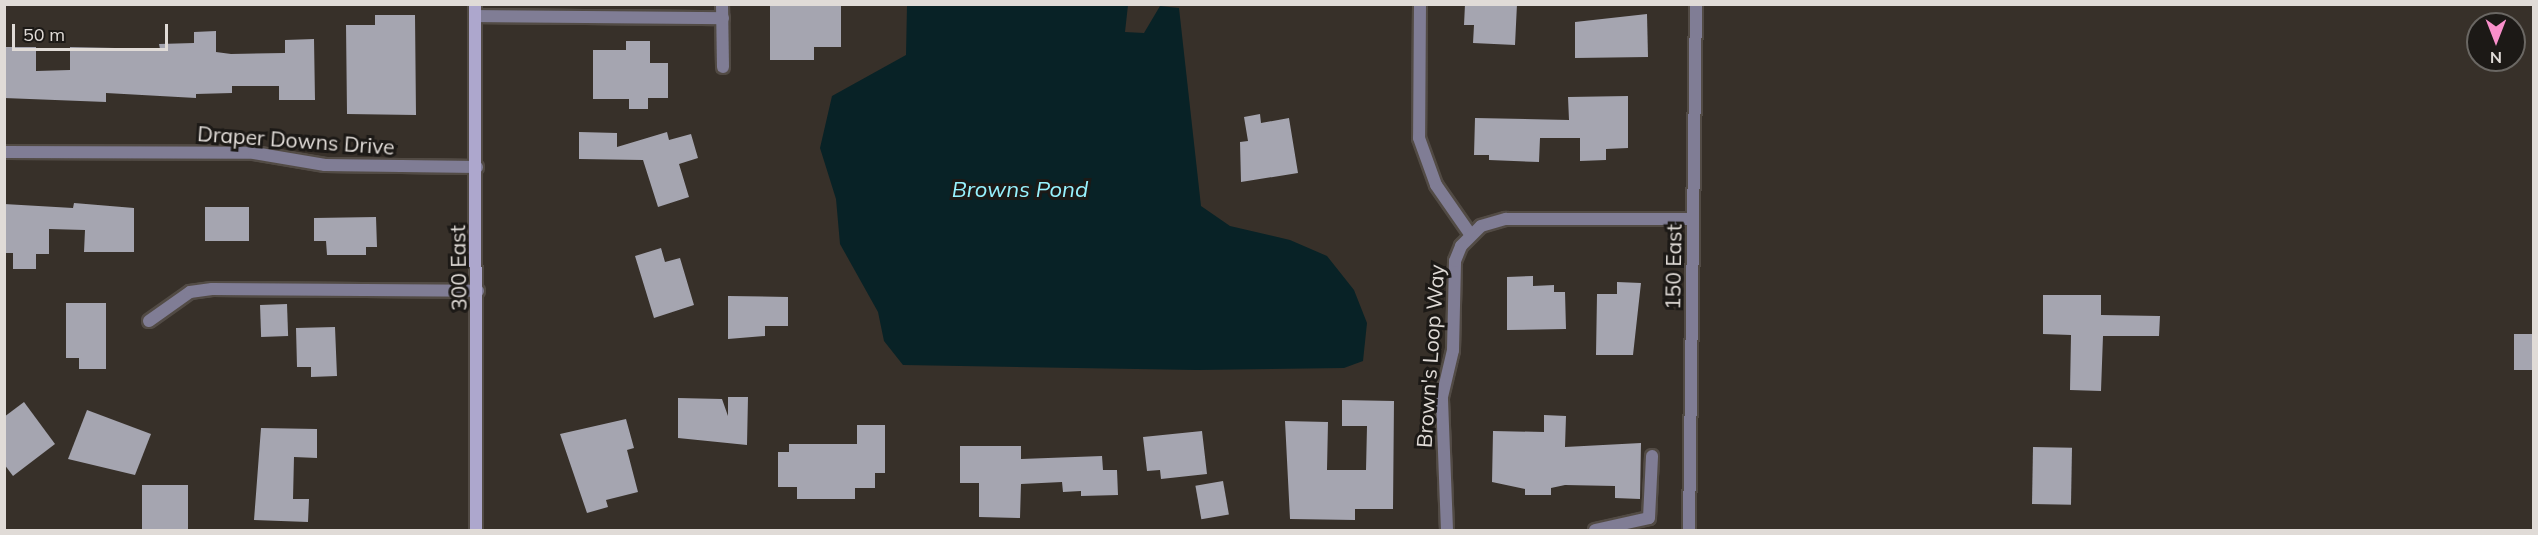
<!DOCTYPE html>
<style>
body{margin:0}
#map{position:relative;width:2538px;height:535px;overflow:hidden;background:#373029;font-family:Mulish,sans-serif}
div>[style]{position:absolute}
.water>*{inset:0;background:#082226}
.building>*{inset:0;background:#a5a5b0;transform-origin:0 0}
.roads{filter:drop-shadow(2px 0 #524b45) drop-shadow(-2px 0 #524b45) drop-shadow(0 2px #524b45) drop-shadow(0 -2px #524b45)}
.service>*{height:12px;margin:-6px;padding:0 6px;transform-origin:6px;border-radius:6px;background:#807d95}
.minor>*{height:12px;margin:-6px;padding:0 6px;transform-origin:6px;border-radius:6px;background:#807d95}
.secondary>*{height:12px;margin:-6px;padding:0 6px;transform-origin:6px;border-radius:6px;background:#ada7cd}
span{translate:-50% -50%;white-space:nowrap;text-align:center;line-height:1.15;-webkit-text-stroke:6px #1c1916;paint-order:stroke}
.street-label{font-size:21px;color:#e0dbd7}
.water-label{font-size:22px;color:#97f2fe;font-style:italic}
.frame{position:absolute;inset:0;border:6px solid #e0dbd7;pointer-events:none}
.north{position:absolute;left:2466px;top:12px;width:60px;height:60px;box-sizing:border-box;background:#1c1916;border:2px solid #6a6763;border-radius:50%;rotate:180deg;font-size:16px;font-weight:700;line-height:24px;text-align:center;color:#e0dbd7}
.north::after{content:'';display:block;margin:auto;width:21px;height:27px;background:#f98fca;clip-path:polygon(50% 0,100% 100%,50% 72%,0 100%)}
.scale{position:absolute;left:12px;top:24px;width:156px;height:27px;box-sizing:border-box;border:3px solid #e0dbd7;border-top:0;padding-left:8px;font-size:18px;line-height:21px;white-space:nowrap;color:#e0dbd7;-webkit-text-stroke:4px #1c1916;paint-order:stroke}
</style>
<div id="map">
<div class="water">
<div style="clip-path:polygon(907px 5px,1128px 5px,1125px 32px,1144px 33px,1160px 6px,1179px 8px,1201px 206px,1230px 226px,1290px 240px,1327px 256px,1354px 290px,1367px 323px,1363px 361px,1344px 368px,1197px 370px,903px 365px,884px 341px,878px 312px,840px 244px,836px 199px,820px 148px,832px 96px,906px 55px)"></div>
</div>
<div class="building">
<div style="clip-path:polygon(770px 4px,841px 4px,841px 47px,814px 47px,814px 60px,770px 60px)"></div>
<div style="clip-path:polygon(1465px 4px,1517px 4px,1515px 45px,1473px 43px,1474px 25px,1464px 25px)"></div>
<div style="clip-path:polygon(1647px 14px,1648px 57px,1575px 58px,1575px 22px)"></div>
<div style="clip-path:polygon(375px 15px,415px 15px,416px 115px,347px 114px,346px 25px,375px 25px)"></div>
<div style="clip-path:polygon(216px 31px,216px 52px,231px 54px,285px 53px,285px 40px,314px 39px,315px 100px,279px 100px,279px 86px,232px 86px,232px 93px,196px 94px,196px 98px,106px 93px,106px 102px,4px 98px,4px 47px,36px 47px,36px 71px,70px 70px,70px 47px,160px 49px,159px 44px,194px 43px,194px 32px)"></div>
<div style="clip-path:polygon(626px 41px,650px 41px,650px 63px,668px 63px,668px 98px,648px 98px,648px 109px,629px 109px,629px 99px,593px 99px,593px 50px,626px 50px)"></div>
<div style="clip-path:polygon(1628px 96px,1628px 148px,1606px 149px,1606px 160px,1580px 161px,1580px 138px,1540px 138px,1539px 162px,1489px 160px,1489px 155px,1474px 155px,1475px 118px,1569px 120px,1568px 97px)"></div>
<div style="clip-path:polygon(1260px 114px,1261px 123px,1289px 118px,1298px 173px,1241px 182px,1240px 142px,1248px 141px,1244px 117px)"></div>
<div style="clip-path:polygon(579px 132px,617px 133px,617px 147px,667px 132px,669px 140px,691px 134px,698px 158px,679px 164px,689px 197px,658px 207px,643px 160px,579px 159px)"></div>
<div style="clip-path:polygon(74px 203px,134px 208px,134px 252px,84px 252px,85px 230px,49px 229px,49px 254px,36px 254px,36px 269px,13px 269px,13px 253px,4px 253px,4px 204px,73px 208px)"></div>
<div style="left:205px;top:207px;width:44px;height:34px"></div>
<div style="clip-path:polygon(376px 217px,377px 247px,366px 247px,366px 255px,327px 255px,326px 241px,314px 241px,314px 218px)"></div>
<div style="clip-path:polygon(661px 248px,665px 262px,680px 258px,694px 305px,654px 318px,635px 256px)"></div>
<div style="clip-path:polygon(1533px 276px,1533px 286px,1554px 285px,1554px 292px,1565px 292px,1566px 329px,1507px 330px,1507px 277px)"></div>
<div style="clip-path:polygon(1617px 282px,1641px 283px,1633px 355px,1596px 355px,1597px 294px,1617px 294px)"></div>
<div style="clip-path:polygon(2043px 295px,2101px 295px,2101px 315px,2160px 316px,2159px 336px,2103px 336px,2101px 391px,2070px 390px,2071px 335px,2043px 334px)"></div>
<div style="clip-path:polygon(728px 296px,788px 297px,788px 326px,765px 326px,765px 336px,728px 339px)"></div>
<div style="clip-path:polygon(66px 303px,106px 303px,106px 369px,79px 369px,79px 358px,66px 358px)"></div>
<div style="left:287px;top:304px;width:32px;height:27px;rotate:88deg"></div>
<div style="clip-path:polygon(335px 327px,337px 376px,311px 377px,311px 367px,297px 367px,296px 328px)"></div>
<div style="left:2514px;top:334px;width:19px;height:36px"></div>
<div style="clip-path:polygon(728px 397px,748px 397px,747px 445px,678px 438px,678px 398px,722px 399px,728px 416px)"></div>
<div style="clip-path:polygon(1342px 400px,1394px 401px,1393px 509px,1355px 509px,1355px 520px,1290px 519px,1285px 421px,1328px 422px,1327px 470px,1366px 470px,1367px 426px,1342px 426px)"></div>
<div style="clip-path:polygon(24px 402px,55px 444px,13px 476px,4px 464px,4px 417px)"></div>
<div style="clip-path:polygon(87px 410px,151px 434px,135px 475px,68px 459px)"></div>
<div style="clip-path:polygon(1544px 415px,1566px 416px,1565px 447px,1641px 443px,1640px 499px,1615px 498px,1615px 486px,1565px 485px,1551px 488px,1551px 495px,1525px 495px,1525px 489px,1492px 482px,1493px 431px,1544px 432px)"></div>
<div style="clip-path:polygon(626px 419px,634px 448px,627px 450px,638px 492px,606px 500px,608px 507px,587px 513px,560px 434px)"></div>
<div style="clip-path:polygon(857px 425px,885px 425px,885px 473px,875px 473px,875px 488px,855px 488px,855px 499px,797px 499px,797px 487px,778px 487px,778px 452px,789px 452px,789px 444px,857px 444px)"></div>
<div style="clip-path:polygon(261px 428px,317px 429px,317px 458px,294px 457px,293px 499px,309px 499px,308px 522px,254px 520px)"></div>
<div style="clip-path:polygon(1202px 431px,1207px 474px,1161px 479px,1160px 470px,1147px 471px,1143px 437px)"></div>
<div style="clip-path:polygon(960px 446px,1021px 446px,1021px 459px,1102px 456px,1103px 470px,1117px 470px,1118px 495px,1081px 496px,1081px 491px,1063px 492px,1062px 482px,1021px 484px,1020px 518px,979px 517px,979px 483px,960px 483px)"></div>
<div style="left:2033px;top:447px;width:39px;height:57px;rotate:1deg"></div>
<div style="left:1223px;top:481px;width:34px;height:28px;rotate:80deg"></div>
<div style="left:142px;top:485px;width:46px;height:46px"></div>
</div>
<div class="roads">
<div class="service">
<div style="left:149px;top:321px;width:50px;rotate:-35.3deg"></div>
<div style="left:190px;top:292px;width:22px;rotate:-8deg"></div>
<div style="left:212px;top:289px;width:266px;rotate:0.4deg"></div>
<div style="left:1595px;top:530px;width:55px;rotate:-12.5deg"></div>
<div style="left:1649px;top:518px;width:62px;rotate:-87.2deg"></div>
</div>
<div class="minor">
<div style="left:722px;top:4px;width:63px;rotate:89.1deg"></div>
<div style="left:1420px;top:4px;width:134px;rotate:90.4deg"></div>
<div style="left:1419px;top:138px;width:50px;rotate:70.1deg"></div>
<div style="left:1436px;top:185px;width:60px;rotate:55.2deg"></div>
<div style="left:475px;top:16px;width:248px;rotate:0.5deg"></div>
<div style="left:4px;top:152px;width:250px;rotate:0.2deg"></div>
<div style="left:254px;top:153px;width:72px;rotate:9.6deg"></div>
<div style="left:325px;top:165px;width:152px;rotate:0.8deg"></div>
<div style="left:1447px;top:530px;width:133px;rotate:-92.2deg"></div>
<div style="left:1442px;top:397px;width:48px;rotate:-76.8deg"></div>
<div style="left:1453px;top:350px;width:89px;rotate:-88.7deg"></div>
<div style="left:1455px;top:261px;width:16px;rotate:-68deg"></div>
<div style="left:1461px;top:246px;width:28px;rotate:-45deg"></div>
<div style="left:1481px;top:226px;width:26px;rotate:-16deg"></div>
<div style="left:1506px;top:219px;width:187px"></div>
<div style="left:1689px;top:530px;width:526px;rotate:-89.24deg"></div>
</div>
<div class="secondary">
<div style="left:475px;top:4px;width:526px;rotate:89.89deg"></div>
</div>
</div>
<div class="street-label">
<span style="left:296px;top:140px;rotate:4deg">Draper Downs Drive</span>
<span style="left:1673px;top:267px;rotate:-89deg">150 East</span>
<span style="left:458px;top:268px;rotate:-91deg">300 East</span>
<span style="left:1430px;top:356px;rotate:-86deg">Brown's Loop Way</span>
</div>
<div class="water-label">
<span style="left:1020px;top:190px">Browns Pond</span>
</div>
<div class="frame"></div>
<div class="north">N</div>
<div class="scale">50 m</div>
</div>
